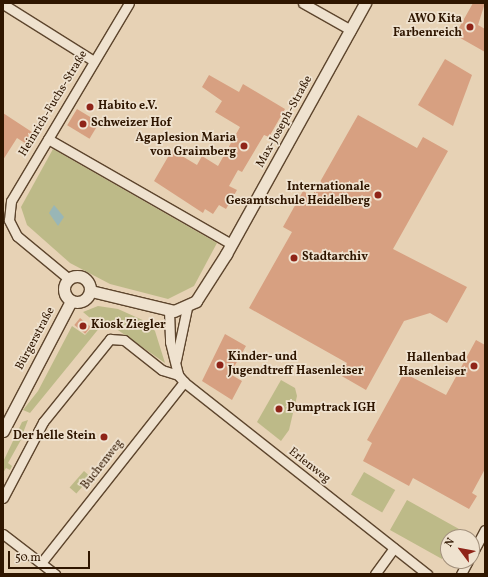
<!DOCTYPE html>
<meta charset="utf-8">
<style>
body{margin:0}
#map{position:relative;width:488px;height:577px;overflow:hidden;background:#e7d2b5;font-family:Vollkorn,serif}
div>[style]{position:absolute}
.green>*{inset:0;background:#bdba88;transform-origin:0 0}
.water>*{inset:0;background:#99b6b6}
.building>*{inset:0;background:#d7a081;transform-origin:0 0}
.roads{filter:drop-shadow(1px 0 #5d452d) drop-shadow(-1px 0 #5d452d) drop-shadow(0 1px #5d452d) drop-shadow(0 -1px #5d452d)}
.minor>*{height:9px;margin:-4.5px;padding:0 4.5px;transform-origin:4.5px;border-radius:4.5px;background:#efe2cf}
.tertiary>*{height:11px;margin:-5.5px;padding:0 5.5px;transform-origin:5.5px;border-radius:5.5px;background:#efe2cf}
.tertiary>.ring{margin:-5.5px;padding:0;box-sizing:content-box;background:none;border:11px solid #efe2cf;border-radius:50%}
.dots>*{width:11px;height:11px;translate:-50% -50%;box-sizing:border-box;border:2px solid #efe2cf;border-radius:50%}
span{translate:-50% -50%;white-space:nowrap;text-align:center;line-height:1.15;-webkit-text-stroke:3.5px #efe2cf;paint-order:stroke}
.poi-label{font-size:12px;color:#2f1600;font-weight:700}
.right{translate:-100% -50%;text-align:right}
.left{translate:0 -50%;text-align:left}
.street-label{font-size:12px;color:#2f1600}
.frame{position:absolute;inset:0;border:4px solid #2f1600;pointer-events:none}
.north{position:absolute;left:440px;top:529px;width:40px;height:40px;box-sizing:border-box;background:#efe2cf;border:1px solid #a2907c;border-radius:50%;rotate:302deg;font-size:11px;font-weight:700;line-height:16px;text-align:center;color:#2f1600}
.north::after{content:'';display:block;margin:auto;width:14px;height:18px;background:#8f2418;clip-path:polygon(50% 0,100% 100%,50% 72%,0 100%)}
.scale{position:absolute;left:8px;top:551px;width:82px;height:18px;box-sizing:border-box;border:2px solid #2f1600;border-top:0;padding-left:5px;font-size:12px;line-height:14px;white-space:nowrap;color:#2f1600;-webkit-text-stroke:3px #efe2cf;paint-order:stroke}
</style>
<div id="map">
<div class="green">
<div style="clip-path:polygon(53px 149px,217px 243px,194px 286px,168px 299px,110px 284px,70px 263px,27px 225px,21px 207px)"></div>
<div style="clip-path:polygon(98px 306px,118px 309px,147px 322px,155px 331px,165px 363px,105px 321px,30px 413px,23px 410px,38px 391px,72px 326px,85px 335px,96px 323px,83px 312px)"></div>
<div style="clip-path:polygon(281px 380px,295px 388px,297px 396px,289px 430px,281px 441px,257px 422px)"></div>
<div style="clip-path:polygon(28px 420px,23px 433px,28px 436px,26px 440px,22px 438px,8px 463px,12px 466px,10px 470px,6px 468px,3px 473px,3px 462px,22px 422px)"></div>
<div style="left:84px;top:471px;width:9px;height:22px;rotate:41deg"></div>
<div style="left:364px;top:472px;width:36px;height:26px;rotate:30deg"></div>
<div style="clip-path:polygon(407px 500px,459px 529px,455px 537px,448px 537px,448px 549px,442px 559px,390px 530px)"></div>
</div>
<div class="water">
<div style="clip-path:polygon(54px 205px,64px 217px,58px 226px,49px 213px)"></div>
</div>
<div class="building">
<div style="clip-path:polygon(473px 3px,485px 3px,478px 25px,485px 29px,485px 52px,455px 35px)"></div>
<div style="clip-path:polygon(445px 59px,472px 75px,453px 126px,418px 105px)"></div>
<div style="clip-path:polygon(209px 75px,239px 92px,243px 84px,285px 109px,269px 137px,264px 135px,242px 172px,238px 170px,229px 186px,237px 190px,226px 209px,219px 205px,213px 214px,205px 209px,203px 213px,154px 181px,172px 150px,197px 165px,202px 156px,218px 166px,240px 127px,215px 112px,222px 101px,202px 87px)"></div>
<div style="left:77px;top:109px;width:26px;height:19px;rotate:31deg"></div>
<div style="clip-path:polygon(3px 113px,35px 134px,28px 145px,17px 138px,3px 160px)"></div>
<div style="clip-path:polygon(358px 115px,417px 148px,423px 137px,448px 151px,393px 249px,467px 287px,447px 323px,430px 313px,404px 321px,366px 390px,340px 375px,347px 363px,249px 308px,292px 232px,283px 227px,303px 191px,312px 196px)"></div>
<div style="left:80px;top:318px;width:14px;height:9px;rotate:39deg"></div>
<div style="clip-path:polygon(225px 334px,246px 346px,230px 374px,242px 381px,232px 400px,202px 381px)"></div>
<div style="clip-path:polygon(476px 340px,485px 345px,485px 469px,472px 493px,477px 496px,469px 509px,413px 478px,409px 486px,363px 461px,372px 443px,367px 440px,404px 373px,446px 395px)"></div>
</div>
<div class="roads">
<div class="minor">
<div style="left:303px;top:3px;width:55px;rotate:29.4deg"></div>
<div style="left:3px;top:4px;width:107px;rotate:32.1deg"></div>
<div style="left:48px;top:139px;width:211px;rotate:29.8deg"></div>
<div style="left:69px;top:279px;width:67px;rotate:-140.4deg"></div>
<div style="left:17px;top:236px;width:18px;rotate:-117deg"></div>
<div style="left:9px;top:220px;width:19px;rotate:-84deg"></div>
<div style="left:11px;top:201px;width:230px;rotate:-59.2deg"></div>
<div style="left:169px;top:310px;width:32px;rotate:88deg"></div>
<div style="left:170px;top:342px;width:34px;rotate:76deg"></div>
<div style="left:178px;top:375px;width:9px;rotate:49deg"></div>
<div style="left:184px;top:382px;width:310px;rotate:38.3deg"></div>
<div style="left:176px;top:360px;width:53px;rotate:-78.1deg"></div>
<div style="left:3px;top:498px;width:86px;rotate:-62.2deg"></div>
<div style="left:43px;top:422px;width:107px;rotate:-51.1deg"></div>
<div style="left:110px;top:339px;width:14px;rotate:4deg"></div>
<div style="left:124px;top:340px;width:48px;rotate:38.3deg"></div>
<div style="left:162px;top:370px;width:17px;rotate:17deg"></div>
<div style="left:3px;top:534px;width:66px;rotate:37.6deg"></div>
<div style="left:472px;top:554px;width:27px;rotate:-62deg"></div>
<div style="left:41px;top:563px;width:231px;rotate:-51.7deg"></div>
<div style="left:375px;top:574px;width:32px;rotate:-54deg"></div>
<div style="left:461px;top:574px;width:15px;rotate:-62deg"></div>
</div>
<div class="tertiary">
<div class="ring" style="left:64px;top:276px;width:15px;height:15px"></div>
<div style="left:91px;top:291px;width:85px;rotate:13.5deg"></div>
<div style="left:174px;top:311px;width:24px;rotate:-24deg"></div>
<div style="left:196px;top:301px;width:56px;rotate:-57.4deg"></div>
<div style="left:226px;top:254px;width:287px;rotate:-61deg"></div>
<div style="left:3px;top:431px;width:147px;rotate:-62.4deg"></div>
</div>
</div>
<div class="dots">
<div style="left:470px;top:27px;background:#8f2418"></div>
<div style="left:90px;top:107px;background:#8f2418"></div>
<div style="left:83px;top:124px;background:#8f2418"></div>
<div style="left:244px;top:146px;background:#8f2418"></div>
<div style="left:378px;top:195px;background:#8f2418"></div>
<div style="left:294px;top:258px;background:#8f2418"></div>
<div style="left:83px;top:326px;background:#8f2418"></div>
<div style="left:220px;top:365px;background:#8f2418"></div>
<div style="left:474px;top:366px;background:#8f2418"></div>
<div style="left:279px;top:409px;background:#8f2418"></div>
<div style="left:104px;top:437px;background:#8f2418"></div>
</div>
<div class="poi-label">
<span class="right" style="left:462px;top:27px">AWO Kita<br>Farbenreich</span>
<span class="left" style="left:98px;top:107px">Habito e.V.</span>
<span class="left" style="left:91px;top:124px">Schweizer Hof</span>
<span class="right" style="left:236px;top:146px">Agaplesion Maria<br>von Graimberg</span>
<span class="right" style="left:370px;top:195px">Internationale<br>Gesamtschule Heidelberg</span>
<span class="left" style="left:302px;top:258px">Stadtarchiv</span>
<span class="left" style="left:91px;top:326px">Kiosk Ziegler</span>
<span class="left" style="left:228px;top:365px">Kinder- und<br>Jugendtreff Hasenleiser</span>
<span class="right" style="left:466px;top:366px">Hallenbad<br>Hasenleiser</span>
<span class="left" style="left:287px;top:409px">Pumptrack IGH</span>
<span class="right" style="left:96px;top:437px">Der helle Stein</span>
</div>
<div class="street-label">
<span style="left:54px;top:104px;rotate:-59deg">Heinrich-Fuchs-Straße</span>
<span style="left:285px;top:122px;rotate:-61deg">Max-Joseph-Straße</span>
<span style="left:36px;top:339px;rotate:-62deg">Bürgerstraße</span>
<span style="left:103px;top:465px;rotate:-52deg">Buchenweg</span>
<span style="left:309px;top:466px;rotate:38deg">Erlenweg</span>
</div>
<div class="frame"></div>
<div class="north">N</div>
<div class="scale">50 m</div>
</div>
